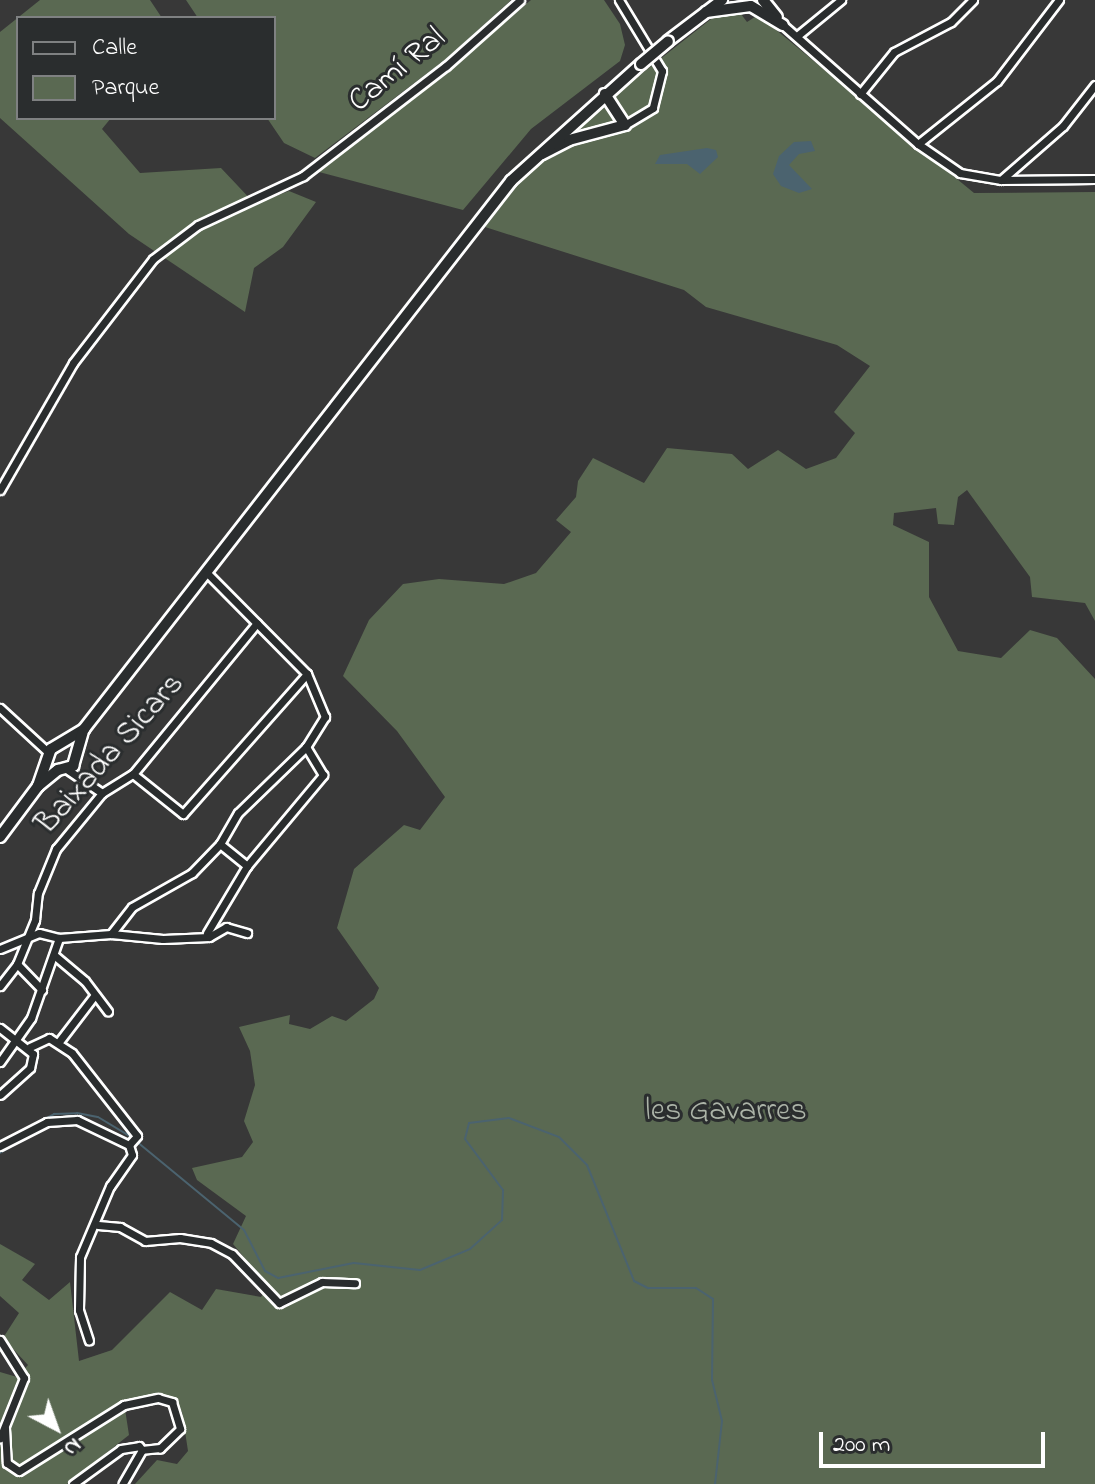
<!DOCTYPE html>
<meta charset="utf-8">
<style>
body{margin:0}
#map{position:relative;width:1095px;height:1484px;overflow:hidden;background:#383838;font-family:"Indie Flower",sans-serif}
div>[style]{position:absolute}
.green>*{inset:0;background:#5a6952}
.water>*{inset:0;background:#4b636f}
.stream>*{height:2px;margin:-1px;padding:0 1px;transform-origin:1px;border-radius:1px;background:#4b636f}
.roads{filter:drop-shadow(2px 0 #fff) drop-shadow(-2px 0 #fff) drop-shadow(0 2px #fff) drop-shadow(0 -2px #fff)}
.street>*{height:7px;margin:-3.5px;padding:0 3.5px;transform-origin:3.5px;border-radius:3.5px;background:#2a2d2e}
.secondary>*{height:10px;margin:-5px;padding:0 5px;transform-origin:5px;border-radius:5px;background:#2a2d2e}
.bridges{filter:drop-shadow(2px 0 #fff) drop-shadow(-2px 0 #fff) drop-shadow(0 2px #fff) drop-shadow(0 -2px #fff)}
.secondary-bridge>*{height:10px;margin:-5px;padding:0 5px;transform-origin:5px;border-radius:5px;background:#2a2d2e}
span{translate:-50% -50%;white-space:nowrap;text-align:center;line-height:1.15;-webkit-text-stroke:6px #2a2d2e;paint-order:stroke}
.street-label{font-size:32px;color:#fff}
.park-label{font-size:32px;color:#acb4a8}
.legend{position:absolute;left:16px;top:16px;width:260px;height:104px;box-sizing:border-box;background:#2a2d2e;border:2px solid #7f8182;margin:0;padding:10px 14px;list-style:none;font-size:24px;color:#fff}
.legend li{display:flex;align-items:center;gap:16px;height:40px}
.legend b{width:40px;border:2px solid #7f8182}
.north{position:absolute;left:16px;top:1388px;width:80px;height:80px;-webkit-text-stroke:6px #2a2d2e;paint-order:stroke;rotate:139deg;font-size:22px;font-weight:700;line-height:32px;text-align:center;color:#fff}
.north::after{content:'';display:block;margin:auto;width:28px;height:36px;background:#fff;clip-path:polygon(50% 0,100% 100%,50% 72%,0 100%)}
.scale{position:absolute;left:819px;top:1432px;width:226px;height:36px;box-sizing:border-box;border:4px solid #fff;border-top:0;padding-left:10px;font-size:24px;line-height:28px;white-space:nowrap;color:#fff;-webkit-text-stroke:6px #2a2d2e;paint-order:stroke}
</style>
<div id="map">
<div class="green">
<div style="clip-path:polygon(40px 0,150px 0,162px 18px,18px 18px,18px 118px,111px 118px,102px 129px,140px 173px,221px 168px,255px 204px,289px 191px,316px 202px,283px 247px,254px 268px,245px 312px,129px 234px,0 118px,0 32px)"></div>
<div style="clip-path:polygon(186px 0,511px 0,446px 59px,315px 158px,284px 143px,267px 118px,274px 118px,274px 18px,198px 18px)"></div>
<div style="clip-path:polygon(531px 0,604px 0,620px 24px,625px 45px,620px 61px,531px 129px,463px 210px,319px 172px)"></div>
<div style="clip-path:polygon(738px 10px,747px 22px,758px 15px,974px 193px,1095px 192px,1095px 621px,1085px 603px,1032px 597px,1030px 577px,967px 490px,958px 497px,954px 525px,938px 524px,936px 508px,894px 513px,893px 525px,929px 542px,929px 597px,958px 651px,1001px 658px,1030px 630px,1057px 638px,1095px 679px,1095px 1484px,135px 1484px,157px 1460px,177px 1464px,188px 1451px,182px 1412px,174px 1401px,160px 1396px,133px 1399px,125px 1409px,129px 1435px,67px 1484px,0 1484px,0 1372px,17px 1377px,28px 1365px,3px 1338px,19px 1313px,0 1296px,0 1244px,35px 1264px,22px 1280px,49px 1300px,70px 1282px,79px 1361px,112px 1350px,170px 1292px,202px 1310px,216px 1289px,261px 1297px,268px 1286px,233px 1244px,246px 1216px,197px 1180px,192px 1168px,242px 1157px,253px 1142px,244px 1121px,255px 1085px,250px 1051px,239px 1027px,290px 1015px,289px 1024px,310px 1029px,332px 1016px,346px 1021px,374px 999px,379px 988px,337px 928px,354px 869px,404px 825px,420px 830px,445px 797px,397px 731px,343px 676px,369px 620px,403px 584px,439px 579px,504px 584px,536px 573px,571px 532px,556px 520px,576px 497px,578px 481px,593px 458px,644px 483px,667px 448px,732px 454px,748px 469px,778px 450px,806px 469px,836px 458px,855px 433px,834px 412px,870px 366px,837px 345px,706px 307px,684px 290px,485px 227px,531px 168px,571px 129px,720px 12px)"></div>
</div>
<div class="water">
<div style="clip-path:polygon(811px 141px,815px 151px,799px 154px,789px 165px,812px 189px,799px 193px,781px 186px,773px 174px,779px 156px,794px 142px)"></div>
<div style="clip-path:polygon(707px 148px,716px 150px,718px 157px,700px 174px,687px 164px,655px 164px,660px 155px)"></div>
</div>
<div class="stream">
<div style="left:28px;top:1128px;width:30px;rotate:-28deg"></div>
<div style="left:54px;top:1114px;width:23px;rotate:-2deg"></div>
<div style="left:77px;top:1113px;width:21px;rotate:11deg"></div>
<div style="left:98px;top:1117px;width:39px;rotate:31deg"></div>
<div style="left:136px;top:1141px;width:140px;rotate:39.5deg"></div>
<div style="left:244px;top:1230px;width:46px;rotate:62.9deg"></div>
<div style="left:265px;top:1271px;width:15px;rotate:28deg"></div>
<div style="left:278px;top:1278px;width:77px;rotate:-11.2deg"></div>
<div style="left:354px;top:1263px;width:66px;rotate:6.1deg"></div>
<div style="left:420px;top:1270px;width:54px;rotate:-22.8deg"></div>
<div style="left:470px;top:1249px;width:43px;rotate:-42.2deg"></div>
<div style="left:502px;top:1220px;width:30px;rotate:-88deg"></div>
<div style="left:503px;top:1190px;width:64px;rotate:-126.7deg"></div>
<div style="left:465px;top:1139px;width:16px;rotate:-76deg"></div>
<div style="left:469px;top:1123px;width:40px;rotate:-7.1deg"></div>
<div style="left:509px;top:1118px;width:53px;rotate:20.8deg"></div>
<div style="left:559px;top:1137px;width:40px;rotate:45deg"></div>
<div style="left:587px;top:1165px;width:125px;rotate:67.9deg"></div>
<div style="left:634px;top:1281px;width:16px;rotate:27deg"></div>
<div style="left:648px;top:1288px;width:48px"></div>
<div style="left:696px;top:1288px;width:20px;rotate:33deg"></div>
<div style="left:713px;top:1299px;width:81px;rotate:90.7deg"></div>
<div style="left:712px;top:1380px;width:42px;rotate:76.3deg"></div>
<div style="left:722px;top:1421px;width:63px;rotate:96.3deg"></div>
<div style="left:0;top:1153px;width:20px;rotate:-30deg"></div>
</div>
<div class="roads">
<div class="street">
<div style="left:619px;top:0;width:83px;rotate:58.8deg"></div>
<div style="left:662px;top:71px;width:38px;rotate:104deg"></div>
<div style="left:653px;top:108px;width:33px;rotate:149deg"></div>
<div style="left:783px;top:25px;width:180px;rotate:41.4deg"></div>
<div style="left:918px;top:144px;width:51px;rotate:34.6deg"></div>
<div style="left:960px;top:173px;width:42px;rotate:9.7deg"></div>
<div style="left:1001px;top:180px;width:94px;rotate:-0.6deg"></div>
<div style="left:797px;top:36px;width:57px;rotate:-39.3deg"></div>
<div style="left:860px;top:94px;width:54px;rotate:-51deg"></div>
<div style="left:894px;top:52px;width:64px;rotate:-27.8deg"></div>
<div style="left:951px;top:22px;width:31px;rotate:-45deg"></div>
<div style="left:918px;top:144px;width:101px;rotate:-38.6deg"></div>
<div style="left:997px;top:81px;width:102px;rotate:-52.6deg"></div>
<div style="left:1001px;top:180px;width:82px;rotate:-41.1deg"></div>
<div style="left:1063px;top:126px;width:52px;rotate:-52deg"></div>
<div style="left:0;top:490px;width:146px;rotate:-60.1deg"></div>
<div style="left:73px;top:363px;width:131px;rotate:-52.4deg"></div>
<div style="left:153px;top:259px;width:56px;rotate:-37.1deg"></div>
<div style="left:198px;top:225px;width:116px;rotate:-25deg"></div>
<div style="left:303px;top:176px;width:180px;rotate:-37.6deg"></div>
<div style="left:446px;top:66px;width:99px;rotate:-41.7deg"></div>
<div style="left:0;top:708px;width:67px;rotate:42.6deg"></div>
<div style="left:68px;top:770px;width:41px;rotate:34.1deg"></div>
<div style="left:133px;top:774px;width:64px;rotate:38.7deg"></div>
<div style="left:183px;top:814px;width:187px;rotate:-48.5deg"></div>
<div style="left:220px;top:844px;width:35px;rotate:39deg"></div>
<div style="left:207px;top:933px;width:78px;rotate:-59.2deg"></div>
<div style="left:247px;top:866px;width:119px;rotate:-50.1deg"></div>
<div style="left:323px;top:775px;width:33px;rotate:-121deg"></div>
<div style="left:111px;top:934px;width:34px;rotate:-52deg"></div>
<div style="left:132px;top:907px;width:69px;rotate:-29.5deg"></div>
<div style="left:192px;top:873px;width:40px;rotate:-46deg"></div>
<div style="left:220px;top:844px;width:36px;rotate:-60deg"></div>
<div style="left:238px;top:813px;width:95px;rotate:-44.1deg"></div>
<div style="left:306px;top:747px;width:36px;rotate:-58deg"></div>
<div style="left:325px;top:717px;width:47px;rotate:-112.7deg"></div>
<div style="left:307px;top:674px;width:144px;rotate:-134.7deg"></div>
<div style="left:0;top:949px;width:42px;rotate:-22.3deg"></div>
<div style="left:39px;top:933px;width:21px;rotate:14deg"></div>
<div style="left:59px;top:938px;width:52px;rotate:-4.4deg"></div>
<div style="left:111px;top:934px;width:52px;rotate:5.5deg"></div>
<div style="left:163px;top:939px;width:46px;rotate:-2.5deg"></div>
<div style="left:209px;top:937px;width:20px;rotate:-30deg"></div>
<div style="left:226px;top:927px;width:22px;rotate:16deg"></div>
<div style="left:54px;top:955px;width:40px;rotate:40deg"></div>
<div style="left:85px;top:981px;width:38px;rotate:53deg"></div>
<div style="left:17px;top:964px;width:36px;rotate:46deg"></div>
<div style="left:0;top:986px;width:28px;rotate:-52deg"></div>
<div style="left:17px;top:964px;width:48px;rotate:-67.8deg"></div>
<div style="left:35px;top:920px;width:27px;rotate:-84deg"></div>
<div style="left:38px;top:893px;width:48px;rotate:-67.8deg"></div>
<div style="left:56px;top:849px;width:72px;rotate:-50.6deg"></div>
<div style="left:102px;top:793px;width:36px;rotate:-32deg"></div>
<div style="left:133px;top:774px;width:195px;rotate:-50.6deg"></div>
<div style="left:0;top:1028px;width:42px;rotate:38.2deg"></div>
<div style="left:33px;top:1054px;width:14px;rotate:102deg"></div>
<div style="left:30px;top:1068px;width:40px;rotate:138deg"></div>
<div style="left:58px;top:1043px;width:59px;rotate:-52.5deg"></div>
<div style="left:30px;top:1047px;width:21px;rotate:-25deg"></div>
<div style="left:49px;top:1038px;width:27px;rotate:33deg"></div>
<div style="left:72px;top:1053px;width:105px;rotate:51.9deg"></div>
<div style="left:137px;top:1136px;width:12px;rotate:132deg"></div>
<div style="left:0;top:1062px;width:54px;rotate:-54.8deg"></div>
<div style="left:31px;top:1018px;width:85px;rotate:-70.7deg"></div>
<div style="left:0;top:1146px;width:53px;rotate:-27.1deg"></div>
<div style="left:47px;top:1122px;width:30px;rotate:-4deg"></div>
<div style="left:77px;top:1120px;width:58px;rotate:25.7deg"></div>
<div style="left:129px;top:1145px;width:10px;rotate:73deg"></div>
<div style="left:132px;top:1155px;width:38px;rotate:125deg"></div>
<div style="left:110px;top:1186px;width:77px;rotate:112.9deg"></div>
<div style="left:80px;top:1257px;width:53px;rotate:91.1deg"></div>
<div style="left:79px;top:1310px;width:32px;rotate:72deg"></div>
<div style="left:98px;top:1225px;width:22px;rotate:5deg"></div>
<div style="left:120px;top:1227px;width:29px;rotate:29deg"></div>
<div style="left:145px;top:1241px;width:35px;rotate:-5deg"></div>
<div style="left:180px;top:1238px;width:31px;rotate:9deg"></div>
<div style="left:211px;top:1243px;width:24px;rotate:28deg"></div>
<div style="left:232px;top:1254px;width:68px;rotate:46.2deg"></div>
<div style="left:279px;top:1303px;width:48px;rotate:-26deg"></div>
<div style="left:322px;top:1282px;width:33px;rotate:2deg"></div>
<div style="left:0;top:1340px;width:45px;rotate:57.7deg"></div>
<div style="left:24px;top:1378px;width:65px;rotate:111.8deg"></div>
<div style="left:5px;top:1428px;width:35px;rotate:87deg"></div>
<div style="left:7px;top:1463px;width:14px;rotate:34deg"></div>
<div style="left:19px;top:1471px;width:124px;rotate:-32.2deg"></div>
<div style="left:124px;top:1405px;width:35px;rotate:-12deg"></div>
<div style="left:158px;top:1398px;width:15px;rotate:16deg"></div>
<div style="left:172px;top:1402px;width:28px;rotate:73deg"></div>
<div style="left:180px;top:1429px;width:28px;rotate:136deg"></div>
<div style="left:160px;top:1448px;width:18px;rotate:174deg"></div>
<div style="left:73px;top:1484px;width:59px;rotate:-36.1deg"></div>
<div style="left:121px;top:1449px;width:18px;rotate:-9deg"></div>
<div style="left:139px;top:1446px;width:5px;rotate:53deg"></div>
<div style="left:142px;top:1450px;width:39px;rotate:120deg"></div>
</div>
<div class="secondary">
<div style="left:763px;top:0;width:22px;rotate:51deg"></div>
<div style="left:706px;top:12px;width:45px;rotate:-7.6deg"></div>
<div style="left:751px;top:6px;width:37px;rotate:31deg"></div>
<div style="left:668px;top:41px;width:68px;rotate:-37.2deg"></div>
<div style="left:542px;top:154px;width:30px;rotate:-27deg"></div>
<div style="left:569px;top:140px;width:58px;rotate:-15deg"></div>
<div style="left:625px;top:125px;width:37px;rotate:-123deg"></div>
<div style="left:38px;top:786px;width:39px;rotate:-71deg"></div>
<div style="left:51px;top:749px;width:39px;rotate:-31deg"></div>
<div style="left:84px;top:729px;width:695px;rotate:-52.07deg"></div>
<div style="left:511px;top:181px;width:175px;rotate:-42deg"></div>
<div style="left:0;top:837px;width:64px;rotate:-53.3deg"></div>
<div style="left:38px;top:786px;width:26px;rotate:-39deg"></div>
<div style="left:58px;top:770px;width:16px;rotate:-15deg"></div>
<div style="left:73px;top:766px;width:35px;rotate:-74deg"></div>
</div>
</div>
<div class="bridges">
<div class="secondary-bridge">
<div style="left:641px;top:64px;width:35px;rotate:-40deg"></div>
</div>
</div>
<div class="street-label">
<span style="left:398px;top:71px;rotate:-39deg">Camí Ral</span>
<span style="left:111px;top:755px;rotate:-48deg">Baixada Sicars</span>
</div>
<div class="park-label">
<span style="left:726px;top:1112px">les Gavarres</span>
</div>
<ul class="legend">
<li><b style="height:10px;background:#2a2d2e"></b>Calle</li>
<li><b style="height:22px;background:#5a6952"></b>Parque</li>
</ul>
<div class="north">N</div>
<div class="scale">200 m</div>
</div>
